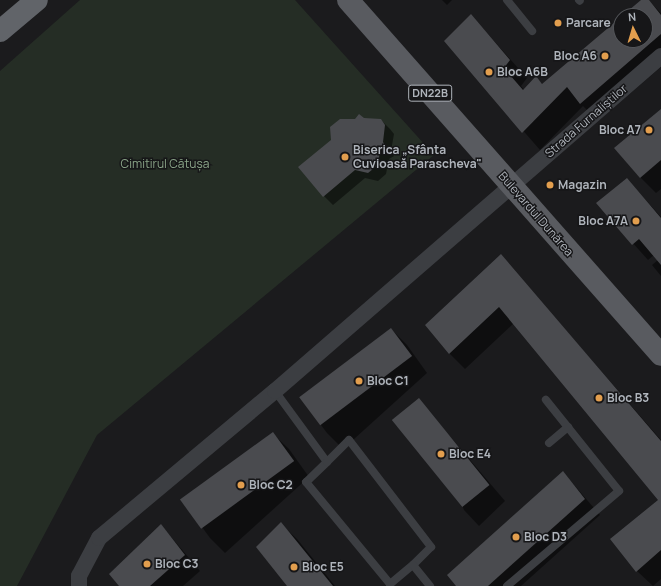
<!DOCTYPE html>
<meta charset="utf-8">
<style>
body{margin:0}
#map{position:relative;width:661px;height:586px;overflow:hidden;background:#1b1b1d;font-family:Manrope,sans-serif}
div>[style]{position:absolute}
.green>*{inset:0;background:#252d25}
.shadow>*{inset:0;background:#0007}
.building>*{inset:0;background:#4a4b4f;transform-origin:0 0}
.service>*{height:8px;margin:-4px;padding:0 4px;transform-origin:4px;border-radius:4px;background:#3c3e42}
.minor>*{height:16px;margin:-8px;padding:0 8px;transform-origin:8px;border-radius:8px;background:#3c3e42}
.primary>*{height:22px;margin:-11px;padding:0 11px;transform-origin:11px;border-radius:11px;background:#595b60}
.trunk>*{height:22px;margin:-11px;padding:0 11px;transform-origin:11px;border-radius:11px;background:#616469}
.dots>*{width:11px;height:11px;translate:-50% -50%;box-sizing:border-box;border:2px solid #161618;border-radius:50%}
span{translate:-50% -50%;white-space:nowrap;text-align:center;line-height:1.15;-webkit-text-stroke:3px #161618;paint-order:stroke}
.shield-label span{padding:1px 3px;background:#161618;border:1px solid;border-radius:3px;-webkit-text-stroke-width:0}
.shield-label{font-size:11px;color:#afb4bb;font-weight:700}
.poi-label{font-size:12px;color:#afb4bb;font-weight:700}
.left{translate:0 -50%;text-align:left}
.right{translate:-100% -50%;text-align:right}
.street-label{font-size:12px;color:#afb4bb}
.park-label{font-size:12px;color:#8aa488}
.north{position:absolute;left:613px;top:8px;width:40px;height:40px;box-sizing:border-box;background:#161618;border:1px solid #535559;border-radius:50%;rotate:355deg;font-size:11px;font-weight:700;line-height:16px;text-align:center;color:#afb4bb}
.north::after{content:'';display:block;margin:auto;width:14px;height:18px;background:#e29e4e;clip-path:polygon(50% 0,100% 100%,50% 72%,0 100%)}
</style>
<div id="map">
<div class="green">
<div style="clip-path:polygon(80px 0,295px 0,434px 155px,97px 435px,17px 586px,0 586px,0 71px)"></div>
</div>
<div class="shadow">
<div style="clip-path:polygon(442px 0,452px 0,447px 5px)"></div>
<div style="clip-path:polygon(643px 0,648px 0,661px 13px,661px 67px,598px 121px,583px 106px,540px 150px,445px 41px,471px 15px,527px 78px,521px 86px,524px 90px,536px 78px,543px 85px,621px 18px,621px 40px,645px 40px,645px 16px,624px 16px)"></div>
<div style="clip-path:polygon(661px 110px,661px 189px,656px 193px,640px 177px)"></div>
<div style="clip-path:polygon(363px 119px,381px 120px,390px 129px,394px 134px,391px 151px,394px 156px,389px 159px,386px 174px,378px 181px,365px 178px,333px 205px,324px 196px)"></div>
<div style="clip-path:polygon(627px 179px,661px 217px,661px 276px,652px 265px,658px 260px,654px 255px,648px 260px,598px 204px)"></div>
<div style="clip-path:polygon(501px 256px,661px 440px,661px 579px,653px 586px,637px 571px,660px 500px,514px 323px,465px 369px,449px 353px)"></div>
<div style="clip-path:polygon(391px 329px,407px 345px,427px 373px,343px 449px,327px 433px,306px 405px)"></div>
<div style="clip-path:polygon(419px 400px,505px 501px,479px 526px,464px 510px)"></div>
<div style="clip-path:polygon(273px 434px,289px 449px,309px 477px,225px 553px,210px 538px,189px 509px)"></div>
<div style="clip-path:polygon(563px 472px,600px 515px,521px 586px,457px 586px)"></div>
<div style="clip-path:polygon(281px 524px,297px 539px,335px 586px,288px 586px)"></div>
<div style="clip-path:polygon(161px 525px,200px 571px,183px 586px,121px 586px)"></div>
</div>
<div class="building">
<div style="clip-path:polygon(641px 0,649px 0,661px 15px,661px 34px,580px 104px,567px 87px,522px 133px,444px 41px,471px 14px,510px 60px,504px 68px,523px 90px,536px 76px,542px 84px,621px 17px,621px 40px,645px 40px,645px 16px,622px 16px)"></div>
<div style="clip-path:polygon(661px 109px,661px 160px,640px 178px,614px 148px)"></div>
<div style="clip-path:polygon(359px 114px,364px 118px,381px 119px,385px 125px,383px 142px,386px 147px,380px 150px,378px 165px,368px 173px,355px 170px,323px 197px,298px 167px,331px 140px,330px 127px,340px 119px,355px 119px)"></div>
<div style="clip-path:polygon(627px 178px,661px 218px,661px 265px,639px 239px,632px 245px,596px 203px)"></div>
<div style="clip-path:polygon(501px 254px,661px 441px,661px 550px,636px 572px,610px 539px,658px 500px,499px 307px,449px 354px,425px 325px)"></div>
<div style="left:391px;top:328px;width:35px;height:115px;rotate:53deg"></div>
<div style="left:419px;top:398px;width:112px;height:35px;rotate:51deg"></div>
<div style="left:273px;top:432px;width:36px;height:115px;rotate:54deg"></div>
<div style="clip-path:polygon(563px 471px,585px 499px,488px 586px,456px 586px,447px 575px)"></div>
<div style="clip-path:polygon(281px 522px,333px 586px,287px 586px,256px 547px)"></div>
<div style="clip-path:polygon(161px 524px,185px 555px,150px 586px,119px 586px,109px 574px)"></div>
</div>
<div class="service">
<div style="left:507px;top:0;width:40px;rotate:51deg"></div>
<div style="left:579px;top:0;width:1px;rotate:45deg"></div>
<div style="left:275px;top:391px;width:88px;rotate:53.8deg"></div>
<div style="left:327px;top:462px;width:29px;rotate:136deg"></div>
<div style="left:306px;top:482px;width:132px;rotate:50.5deg"></div>
<div style="left:390px;top:584px;width:30px;rotate:-40deg"></div>
<div style="left:549px;top:443px;width:25px;rotate:-40deg"></div>
<div style="left:327px;top:462px;width:31px;rotate:-45deg"></div>
<div style="left:349px;top:440px;width:135px;rotate:52.5deg"></div>
<div style="left:431px;top:547px;width:25px;rotate:135deg"></div>
<div style="left:413px;top:565px;width:27px;rotate:51deg"></div>
<div style="left:507px;top:586px;width:147px;rotate:-40.3deg"></div>
<div style="left:619px;top:491px;width:117px;rotate:-128.7deg"></div>
</div>
<div class="minor">
<div style="left:79px;top:586px;width:10px;rotate:-90deg"></div>
<div style="left:79px;top:576px;width:43px;rotate:-62.2deg"></div>
<div style="left:99px;top:538px;width:229px;rotate:-39.9deg"></div>
<div style="left:275px;top:391px;width:511px;rotate:-40.95deg"></div>
</div>
<div class="primary">
<div style="left:348px;top:0;width:473px;rotate:48.6deg"></div>
</div>
<div class="trunk">
<div style="left:0;top:31px;width:48px;rotate:-40deg"></div>
</div>
<div class="dots">
<div style="left:558px;top:23px;background:#e29e4e"></div>
<div style="left:605px;top:56px;background:#e29e4e"></div>
<div style="left:489px;top:72px;background:#e29e4e"></div>
<div style="left:649px;top:130px;background:#e29e4e"></div>
<div style="left:345px;top:157px;background:#e29e4e"></div>
<div style="left:550px;top:185px;background:#e29e4e"></div>
<div style="left:636px;top:221px;background:#e29e4e"></div>
<div style="left:359px;top:381px;background:#e29e4e"></div>
<div style="left:599px;top:398px;background:#e29e4e"></div>
<div style="left:441px;top:454px;background:#e29e4e"></div>
<div style="left:241px;top:485px;background:#e29e4e"></div>
<div style="left:516px;top:537px;background:#e29e4e"></div>
<div style="left:147px;top:564px;background:#e29e4e"></div>
<div style="left:294px;top:567px;background:#e29e4e"></div>
</div>
<div class="shield-label">
<span style="left:430px;top:93px">DN22B</span>
</div>
<div class="poi-label">
<span class="left" style="left:566px;top:23px">Parcare</span>
<span class="right" style="left:597px;top:56px">Bloc A6</span>
<span class="left" style="left:497px;top:72px">Bloc A6B</span>
<span class="right" style="left:641px;top:130px">Bloc A7</span>
<span class="left" style="left:353px;top:157px">Biserica „Sfânta<br>Cuvioasă Parascheva"</span>
<span class="left" style="left:558px;top:185px">Magazin</span>
<span class="right" style="left:628px;top:221px">Bloc A7A</span>
<span class="left" style="left:367px;top:381px">Bloc C1</span>
<span class="left" style="left:607px;top:398px">Bloc B3</span>
<span class="left" style="left:449px;top:454px">Bloc E4</span>
<span class="left" style="left:249px;top:485px">Bloc C2</span>
<span class="left" style="left:524px;top:537px">Bloc D3</span>
<span class="left" style="left:155px;top:564px">Bloc C3</span>
<span class="left" style="left:302px;top:567px">Bloc E5</span>
</div>
<div class="street-label">
<span style="left:586px;top:121px;rotate:-41deg">Strada Furnaliștilor</span>
<span style="left:536px;top:214px;rotate:49deg">Bulevardul Dunărea</span>
</div>
<div class="park-label">
<span style="left:165px;top:164px">Cimitirul Cătușa</span>
</div>
<div class="north">N</div>
</div>
